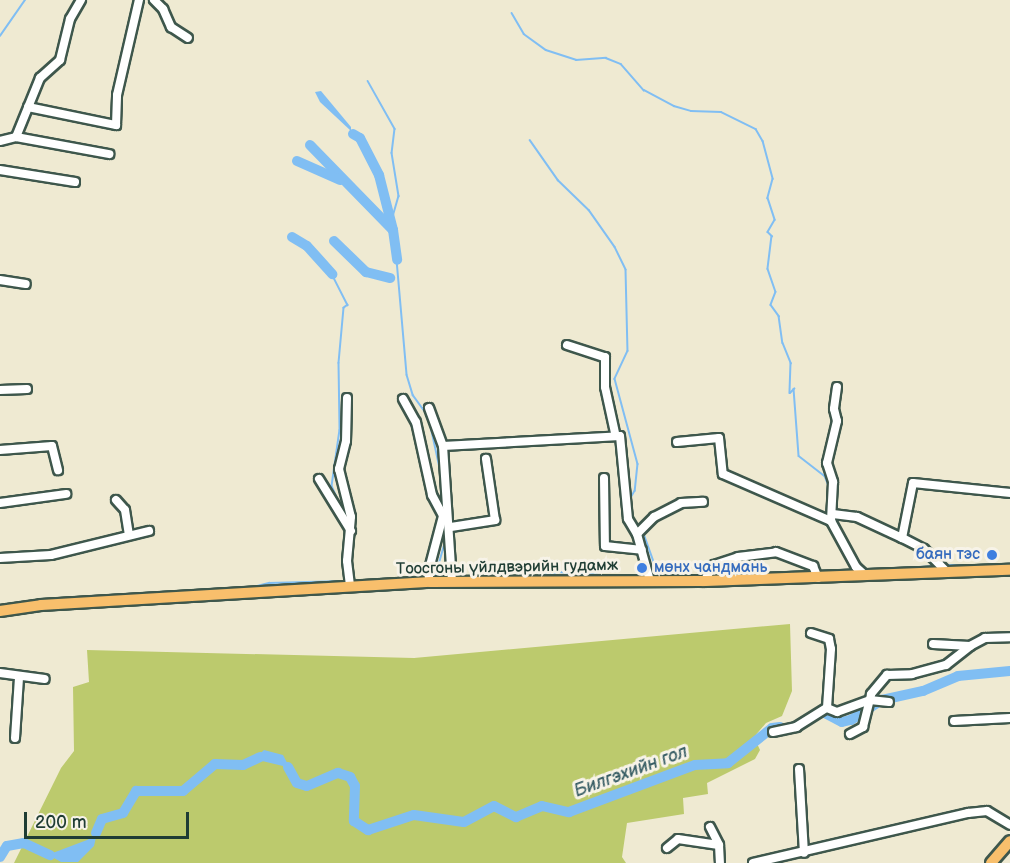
<!DOCTYPE html>
<meta charset="utf-8">
<style>
body{margin:0}
#map{position:relative;width:1010px;height:863px;overflow:hidden;background:#efead2;font-family:"Balsamiq Sans",sans-serif}
div>[style]{position:absolute}
.green>*{inset:0;background:#bcca6d}
.water>*{inset:0;background:#80bef3}
.stream>*{height:1.5px;margin:-0.75px;padding:0 0.75px;transform-origin:0.75px;border-radius:0.75px;background:#80bef3}
.river>*{height:10px;margin:-5px;padding:0 5px;transform-origin:5px;border-radius:5px;background:#80bef3}
.roads{filter:drop-shadow(2px 0 #3e574c) drop-shadow(-2px 0 #3e574c) drop-shadow(0 2px #3e574c) drop-shadow(0 -2px #3e574c)}
.minor>*{height:8px;margin:-4px;padding:0 4px;transform-origin:4px;border-radius:4px;background:#fff}
.major>*{height:10px;margin:-5px;padding:0 5px;transform-origin:5px;border-radius:5px;background:#f8bf6c}
.dots>*{width:16px;height:16px;translate:-50% -50%;box-sizing:border-box;border:3px solid #f7f3e8;border-radius:50%}
span{translate:-50% -50%;white-space:nowrap;text-align:center;line-height:1.15;-webkit-text-stroke:6px #f7f3e8;paint-order:stroke}
.shop-label{font-size:16px;color:#366cbe}
.right{translate:-100% -50%;text-align:right}
.left{translate:0 -50%;text-align:left}
.street-label{font-size:16px;color:#1f3d34}
.water-label{font-size:18px;color:#375d64;font-style:italic}
.scale{position:absolute;left:24px;top:812px;width:165px;height:27px;box-sizing:border-box;border:3px solid #1f3d34;border-top:0;padding-left:8px;font-size:18px;line-height:21px;white-space:nowrap;color:#1f3d34;-webkit-text-stroke:4px #f7f3e8;paint-order:stroke}
</style>
<div id="map">
<div class="green">
<div style="clip-path:polygon(790px 624px,792px 691px,782px 716px,766px 723px,754px 737px,760px 750px,755px 759px,707px 783px,708px 794px,683px 798px,684px 814px,627px 823px,622px 857px,626px 863px,14px 863px,61px 768px,74px 751px,73px 687px,89px 682px,87px 650px,414px 658px)"></div>
</div>
<div class="water">
<div style="clip-path:polygon(321px 91px,351px 127px,351px 131px,320px 102px,315px 92px)"></div>
<div style="clip-path:polygon(264px 750px,283px 755px,295px 778px,283px 766px,258px 760px,250px 763px)"></div>
<div style="clip-path:polygon(100px 820px,94px 846px,78px 862px,61px 862px,38px 849px,50px 854px,87px 840px,95px 835px)"></div>
</div>
<div class="stream">
<div style="left:512px;top:13px;width:24px;rotate:60deg"></div>
<div style="left:524px;top:34px;width:27px;rotate:36deg"></div>
<div style="left:546px;top:50px;width:32px;rotate:18deg"></div>
<div style="left:576px;top:60px;width:30px;rotate:-4deg"></div>
<div style="left:606px;top:58px;width:16px;rotate:22deg"></div>
<div style="left:621px;top:64px;width:35px;rotate:49deg"></div>
<div style="left:644px;top:90px;width:34px;rotate:28deg"></div>
<div style="left:674px;top:106px;width:18px;rotate:16deg"></div>
<div style="left:691px;top:111px;width:30px;rotate:2deg"></div>
<div style="left:721px;top:112px;width:39px;rotate:26deg"></div>
<div style="left:756px;top:129px;width:14px;rotate:60deg"></div>
<div style="left:763px;top:141px;width:39px;rotate:75deg"></div>
<div style="left:773px;top:179px;width:20px;rotate:105deg"></div>
<div style="left:768px;top:198px;width:23px;rotate:72deg"></div>
<div style="left:775px;top:220px;width:14px;rotate:120deg"></div>
<div style="left:768px;top:232px;width:6px;rotate:45deg"></div>
<div style="left:772px;top:236px;width:33px;rotate:97deg"></div>
<div style="left:768px;top:269px;width:24px;rotate:71deg"></div>
<div style="left:776px;top:292px;width:14px;rotate:111deg"></div>
<div style="left:771px;top:305px;width:14px;rotate:54deg"></div>
<div style="left:779px;top:316px;width:27px;rotate:82deg"></div>
<div style="left:783px;top:343px;width:22px;rotate:68deg"></div>
<div style="left:791px;top:363px;width:30px;rotate:92deg"></div>
<div style="left:790px;top:393px;width:6px;rotate:-45deg"></div>
<div style="left:794px;top:389px;width:67px;rotate:85.7deg"></div>
<div style="left:799px;top:456px;width:33px;rotate:38deg"></div>
<div style="left:825px;top:476px;width:11px;rotate:68deg"></div>
<div style="left:0;top:36px;width:44px;rotate:-55.2deg"></div>
<div style="left:368px;top:81px;width:55px;rotate:60.6deg"></div>
<div style="left:395px;top:129px;width:24px;rotate:97deg"></div>
<div style="left:392px;top:153px;width:44px;rotate:80.8deg"></div>
<div style="left:399px;top:196px;width:26px;rotate:106deg"></div>
<div style="left:530px;top:140px;width:49px;rotate:55deg"></div>
<div style="left:558px;top:180px;width:43px;rotate:44.1deg"></div>
<div style="left:589px;top:210px;width:45px;rotate:54.9deg"></div>
<div style="left:615px;top:247px;width:25px;rotate:64deg"></div>
<div style="left:626px;top:270px;width:81px;rotate:88.6deg"></div>
<div style="left:628px;top:351px;width:31px;rotate:115deg"></div>
<div style="left:615px;top:379px;width:88px;rotate:74.9deg"></div>
<div style="left:638px;top:464px;width:27px;rotate:96deg"></div>
<div style="left:635px;top:491px;width:10px;rotate:119deg"></div>
<div style="left:397px;top:260px;width:115px;rotate:85deg"></div>
<div style="left:407px;top:375px;width:21px;rotate:73deg"></div>
<div style="left:413px;top:395px;width:24px;rotate:54deg"></div>
<div style="left:332px;top:274px;width:35px;rotate:63deg"></div>
<div style="left:348px;top:305px;width:5px;rotate:143deg"></div>
<div style="left:344px;top:308px;width:55px;rotate:95.2deg"></div>
<div style="left:339px;top:363px;width:67px;rotate:89.1deg"></div>
<div style="left:340px;top:430px;width:57px;rotate:98.1deg"></div>
<div style="left:332px;top:486px;width:30px;rotate:66deg"></div>
<div style="left:430px;top:422px;width:52px;rotate:77.8deg"></div>
<div style="left:442px;top:486px;width:15px;rotate:86deg"></div>
<div style="left:643px;top:531px;width:48px;rotate:70.4deg"></div>
<div style="left:844px;top:538px;width:31px;rotate:61deg"></div>
<div style="left:351px;top:564px;width:31px;rotate:-84deg"></div>
<div style="left:945px;top:565px;width:18px"></div>
<div style="left:885px;top:569px;width:52px;rotate:-3.3deg"></div>
<div style="left:539px;top:576px;width:19px;rotate:-12deg"></div>
<div style="left:558px;top:572px;width:56px;rotate:4.1deg"></div>
<div style="left:436px;top:577px;width:9px;rotate:-108deg"></div>
<div style="left:433px;top:568px;width:8px;rotate:-40deg"></div>
<div style="left:439px;top:563px;width:25px;rotate:-74deg"></div>
<div style="left:353px;top:581px;width:10px"></div>
<div style="left:249px;top:588px;width:21px;rotate:-14deg"></div>
<div style="left:269px;top:583px;width:76px;rotate:-1.5deg"></div>
<div style="left:215px;top:589px;width:8px"></div>
</div>
<div class="river">
<div style="left:353px;top:134px;width:8px;rotate:30deg"></div>
<div style="left:360px;top:138px;width:42px;rotate:62.8deg"></div>
<div style="left:379px;top:175px;width:57px;rotate:75.7deg"></div>
<div style="left:310px;top:145px;width:119px;rotate:45.7deg"></div>
<div style="left:393px;top:230px;width:30px;rotate:82deg"></div>
<div style="left:297px;top:161px;width:47px;rotate:23.8deg"></div>
<div style="left:292px;top:237px;width:17px;rotate:31deg"></div>
<div style="left:307px;top:246px;width:38px;rotate:48deg"></div>
<div style="left:334px;top:241px;width:45px;rotate:44.1deg"></div>
<div style="left:366px;top:272px;width:25px;rotate:14deg"></div>
<div style="left:815px;top:715px;width:9px;rotate:-21deg"></div>
<div style="left:823px;top:712px;width:21px;rotate:28deg"></div>
<div style="left:842px;top:722px;width:9px;rotate:-13deg"></div>
<div style="left:851px;top:720px;width:37px;rotate:-33deg"></div>
<div style="left:882px;top:700px;width:42px;rotate:-12.4deg"></div>
<div style="left:923px;top:691px;width:38px;rotate:-23deg"></div>
<div style="left:958px;top:676px;width:52px;rotate:-5.5deg"></div>
<div style="left:288px;top:767px;width:18px;rotate:61deg"></div>
<div style="left:297px;top:783px;width:10px;rotate:17deg"></div>
<div style="left:307px;top:786px;width:34px;rotate:-23deg"></div>
<div style="left:338px;top:773px;width:13px;rotate:18deg"></div>
<div style="left:350px;top:777px;width:10px;rotate:61deg"></div>
<div style="left:355px;top:786px;width:35px;rotate:92deg"></div>
<div style="left:354px;top:821px;width:17px;rotate:33deg"></div>
<div style="left:368px;top:830px;width:48px;rotate:-18.1deg"></div>
<div style="left:414px;top:815px;width:50px;rotate:8deg"></div>
<div style="left:464px;top:822px;width:34px;rotate:-28deg"></div>
<div style="left:494px;top:806px;width:25px;rotate:27deg"></div>
<div style="left:516px;top:817px;width:28px;rotate:-23deg"></div>
<div style="left:542px;top:806px;width:28px;rotate:13deg"></div>
<div style="left:569px;top:812px;width:134px;rotate:-20.5deg"></div>
<div style="left:695px;top:765px;width:33px;rotate:-3deg"></div>
<div style="left:728px;top:763px;width:56px;rotate:-38.5deg"></div>
<div style="left:772px;top:728px;width:8px;rotate:-7deg"></div>
<div style="left:96px;top:833px;width:15px;rotate:-67deg"></div>
<div style="left:102px;top:819px;width:22px;rotate:-16deg"></div>
<div style="left:123px;top:813px;width:26px;rotate:-59deg"></div>
<div style="left:136px;top:791px;width:47px"></div>
<div style="left:183px;top:791px;width:42px;rotate:-40.2deg"></div>
<div style="left:215px;top:764px;width:28px;rotate:2deg"></div>
<div style="left:243px;top:765px;width:19px;rotate:-25deg"></div>
<div style="left:0;top:857px;width:13px;rotate:-58deg"></div>
<div style="left:7px;top:846px;width:17px;rotate:-10deg"></div>
<div style="left:24px;top:843px;width:29px;rotate:25deg"></div>
</div>
<div class="roads">
<div class="minor">
<div style="left:154px;top:0;width:13px;rotate:45deg"></div>
<div style="left:163px;top:9px;width:20px;rotate:66deg"></div>
<div style="left:171px;top:27px;width:20px;rotate:33deg"></div>
<div style="left:28px;top:107px;width:90px;rotate:11.6deg"></div>
<div style="left:116px;top:125px;width:30px;rotate:-88deg"></div>
<div style="left:117px;top:95px;width:98px;rotate:-77deg"></div>
<div style="left:16px;top:137px;width:95px;rotate:10.4deg"></div>
<div style="left:0;top:141px;width:16px;rotate:-14deg"></div>
<div style="left:16px;top:137px;width:64px;rotate:-67.9deg"></div>
<div style="left:40px;top:78px;width:27px;rotate:-42deg"></div>
<div style="left:60px;top:60px;width:42px;rotate:-76.3deg"></div>
<div style="left:70px;top:19px;width:22px;rotate:-60deg"></div>
<div style="left:0;top:170px;width:76px;rotate:9.1deg"></div>
<div style="left:0;top:280px;width:26px;rotate:9deg"></div>
<div style="left:567px;top:345px;width:40px;rotate:18deg"></div>
<div style="left:605px;top:357px;width:30px;rotate:90deg"></div>
<div style="left:605px;top:387px;width:47px;rotate:77.7deg"></div>
<div style="left:837px;top:387px;width:22px;rotate:98deg"></div>
<div style="left:834px;top:409px;width:12px;rotate:76deg"></div>
<div style="left:837px;top:421px;width:43px;rotate:103.4deg"></div>
<div style="left:827px;top:463px;width:20px;rotate:72deg"></div>
<div style="left:833px;top:482px;width:39px;rotate:93deg"></div>
<div style="left:831px;top:521px;width:52px;rotate:61.5deg"></div>
<div style="left:856px;top:567px;width:13px;rotate:42deg"></div>
<div style="left:0;top:390px;width:27px;rotate:-2deg"></div>
<div style="left:347px;top:398px;width:43px;rotate:91.3deg"></div>
<div style="left:346px;top:441px;width:29px;rotate:104deg"></div>
<div style="left:339px;top:469px;width:49px;rotate:76deg"></div>
<div style="left:351px;top:517px;width:44px;rotate:95.2deg"></div>
<div style="left:347px;top:561px;width:26px;rotate:83deg"></div>
<div style="left:403px;top:399px;width:26px;rotate:61deg"></div>
<div style="left:416px;top:422px;width:75px;rotate:77.6deg"></div>
<div style="left:432px;top:495px;width:24px;rotate:62deg"></div>
<div style="left:443px;top:516px;width:59px;rotate:104.7deg"></div>
<div style="left:428px;top:573px;width:9px;rotate:77deg"></div>
<div style="left:429px;top:408px;width:40px;rotate:69.8deg"></div>
<div style="left:443px;top:446px;width:177px;rotate:-3.2deg"></div>
<div style="left:620px;top:436px;width:83px;rotate:84.5deg"></div>
<div style="left:628px;top:519px;width:17px;rotate:59deg"></div>
<div style="left:637px;top:534px;width:49px;rotate:74.5deg"></div>
<div style="left:677px;top:442px;width:42px;rotate:-5.4deg"></div>
<div style="left:719px;top:438px;width:36px;rotate:84deg"></div>
<div style="left:723px;top:474px;width:118px;rotate:23.5deg"></div>
<div style="left:443px;top:446px;width:136px;rotate:86.2deg"></div>
<div style="left:0;top:450px;width:52px;rotate:-4.4deg"></div>
<div style="left:52px;top:446px;width:25px;rotate:76deg"></div>
<div style="left:604px;top:478px;width:68px;rotate:89.2deg"></div>
<div style="left:605px;top:546px;width:37px;rotate:6deg"></div>
<div style="left:319px;top:479px;width:61px;rotate:58.4deg"></div>
<div style="left:116px;top:500px;width:13px;rotate:48deg"></div>
<div style="left:125px;top:510px;width:25px;rotate:81deg"></div>
<div style="left:0;top:503px;width:67px;rotate:-7.8deg"></div>
<div style="left:833px;top:514px;width:24px;rotate:7deg"></div>
<div style="left:857px;top:517px;width:50px;rotate:25deg"></div>
<div style="left:451px;top:527px;width:45px;rotate:-9deg"></div>
<div style="left:495px;top:520px;width:62px;rotate:-98.4deg"></div>
<div style="left:637px;top:534px;width:24px;rotate:-45deg"></div>
<div style="left:654px;top:517px;width:30px;rotate:-27deg"></div>
<div style="left:681px;top:503px;width:22px;rotate:-3deg"></div>
<div style="left:0;top:558px;width:51px;rotate:-3.4deg"></div>
<div style="left:51px;top:555px;width:101px;rotate:-13.8deg"></div>
<div style="left:946px;top:571px;width:31px;rotate:-135deg"></div>
<div style="left:924px;top:549px;width:25px;rotate:-153deg"></div>
<div style="left:902px;top:538px;width:56px;rotate:-78.7deg"></div>
<div style="left:913px;top:483px;width:98px;rotate:5.9deg"></div>
<div style="left:704px;top:581px;width:19px;rotate:-58deg"></div>
<div style="left:714px;top:565px;width:25px;rotate:-18deg"></div>
<div style="left:738px;top:557px;width:38px;rotate:-7deg"></div>
<div style="left:776px;top:552px;width:40px;rotate:21deg"></div>
<div style="left:813px;top:566px;width:13px;rotate:67deg"></div>
<div style="left:811px;top:633px;width:19px;rotate:18deg"></div>
<div style="left:829px;top:639px;width:10px;rotate:79deg"></div>
<div style="left:831px;top:649px;width:59px;rotate:93.9deg"></div>
<div style="left:933px;top:644px;width:37px;rotate:3deg"></div>
<div style="left:970px;top:646px;width:17px;rotate:-28deg"></div>
<div style="left:985px;top:638px;width:25px;rotate:-2deg"></div>
<div style="left:0;top:673px;width:45px;rotate:7.6deg"></div>
<div style="left:954px;top:721px;width:56px;rotate:-3.1deg"></div>
<div style="left:773px;top:732px;width:24px;rotate:-12deg"></div>
<div style="left:796px;top:727px;width:36px;rotate:-32deg"></div>
<div style="left:827px;top:708px;width:11px;rotate:22deg"></div>
<div style="left:837px;top:712px;width:35px;rotate:-20deg"></div>
<div style="left:870px;top:700px;width:19px;rotate:6deg"></div>
<div style="left:850px;top:734px;width:15px;rotate:-28deg"></div>
<div style="left:863px;top:727px;width:34px;rotate:-76deg"></div>
<div style="left:871px;top:694px;width:25px;rotate:-50deg"></div>
<div style="left:887px;top:675px;width:25px;rotate:-2deg"></div>
<div style="left:912px;top:674px;width:35px;rotate:-15deg"></div>
<div style="left:946px;top:665px;width:31px;rotate:-38deg"></div>
<div style="left:15px;top:738px;width:60px;rotate:-86.2deg"></div>
<div style="left:799px;top:769px;width:84px;rotate:86.6deg"></div>
<div style="left:710px;top:827px;width:20px;rotate:63deg"></div>
<div style="left:719px;top:845px;width:18px;rotate:87deg"></div>
<div style="left:667px;top:848px;width:14px;rotate:-39deg"></div>
<div style="left:678px;top:839px;width:41px;rotate:8.3deg"></div>
<div style="left:753px;top:863px;width:221px;rotate:-13.1deg"></div>
<div style="left:968px;top:813px;width:19px;rotate:-6deg"></div>
<div style="left:987px;top:811px;width:27px;rotate:31deg"></div>
</div>
<div class="major">
<div style="left:0;top:611px;width:41px;rotate:-8.3deg"></div>
<div style="left:41px;top:605px;width:390px;rotate:-3.4deg"></div>
<div style="left:430px;top:582px;width:274px;rotate:-0.2deg"></div>
<div style="left:704px;top:581px;width:306px;rotate:-2.1deg"></div>
<div style="left:991px;top:863px;width:29px;rotate:-49deg"></div>
</div>
</div>
<div class="dots">
<div style="left:992px;top:555px;background:#3f7fe0"></div>
<div style="left:642px;top:568px;background:#3f7fe0"></div>
</div>
<div class="shop-label">
<span class="right" style="left:980px;top:555px">баян тэс</span>
<span class="left" style="left:654px;top:568px">мөнх чандмань</span>
</div>
<div class="street-label">
<span style="left:507px;top:568px;rotate:-1deg">Тоосгоны үйлдвэрийн гудамж</span>
</div>
<div class="water-label">
<span style="left:631px;top:772px;rotate:-20deg">Билгэхийн гол</span>
</div>
<div class="scale">200 m</div>
</div>
